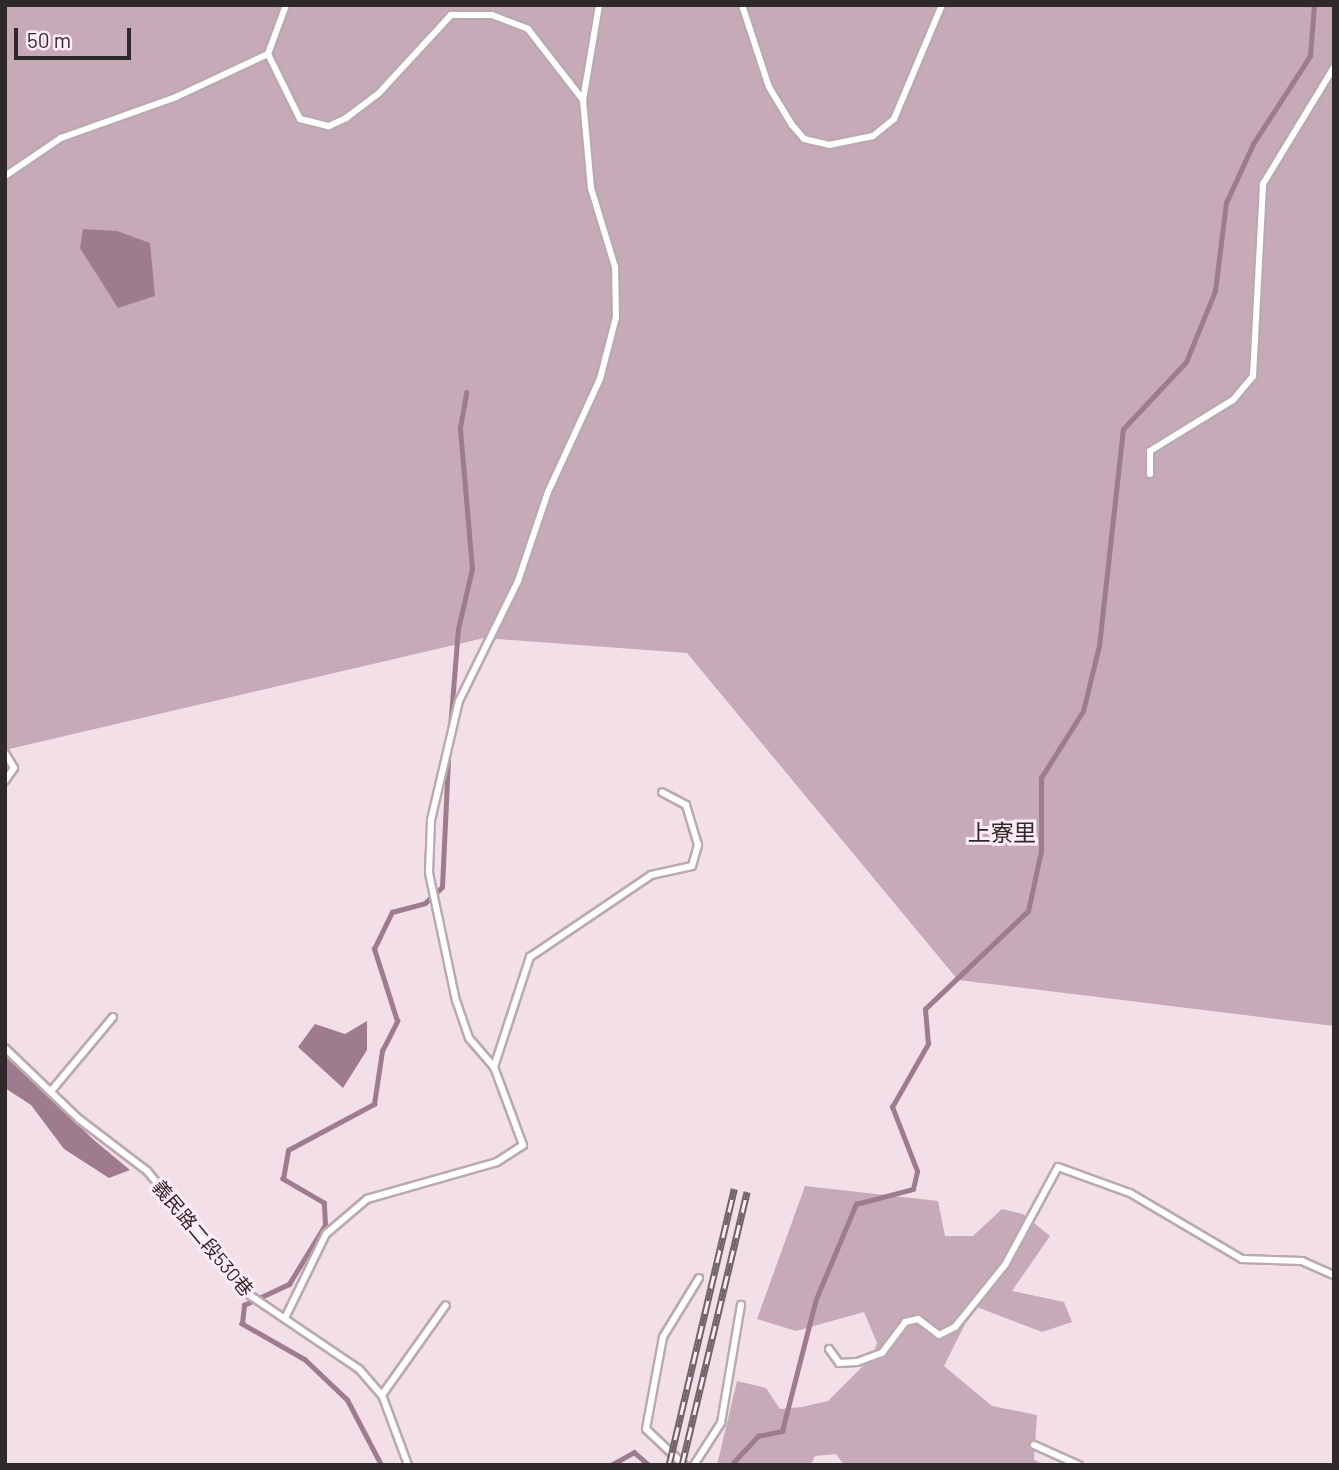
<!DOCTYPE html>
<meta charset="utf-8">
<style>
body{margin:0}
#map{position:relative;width:1339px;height:1470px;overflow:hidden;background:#f2dfe8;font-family:Barlow,"Noto Sans TC",sans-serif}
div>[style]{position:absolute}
.green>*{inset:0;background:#c6aab8}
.water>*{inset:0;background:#9f7b8e}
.stream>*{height:4.5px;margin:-2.25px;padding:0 2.25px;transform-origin:2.25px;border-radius:2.25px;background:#9f7b8e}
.roads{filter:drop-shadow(2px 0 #bba9b2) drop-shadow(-2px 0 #bba9b2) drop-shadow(0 2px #bba9b2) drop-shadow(0 -2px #bba9b2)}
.lane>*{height:6px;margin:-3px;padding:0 3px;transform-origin:3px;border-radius:3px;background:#fff}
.rail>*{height:7px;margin-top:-3.5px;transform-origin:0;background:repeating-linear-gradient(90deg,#ffecf6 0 13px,#6f6469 0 26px);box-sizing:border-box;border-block:2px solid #6f6469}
span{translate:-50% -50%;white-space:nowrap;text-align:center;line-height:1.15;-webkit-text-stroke:6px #ffecf6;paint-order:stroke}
.street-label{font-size:19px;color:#30292c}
.quarter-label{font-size:23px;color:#30292c}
.frame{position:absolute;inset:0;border:7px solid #30292c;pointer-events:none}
.scale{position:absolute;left:14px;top:28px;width:117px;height:32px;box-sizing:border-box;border:4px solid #30292c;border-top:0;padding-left:9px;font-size:21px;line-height:24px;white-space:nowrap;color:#30292c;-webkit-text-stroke:5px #ffecf6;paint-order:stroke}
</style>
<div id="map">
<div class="green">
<div style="clip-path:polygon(5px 5px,1334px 5px,1334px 1026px,958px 980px,687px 653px,484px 638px,5px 750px)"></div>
<div style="clip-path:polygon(805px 1186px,938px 1201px,945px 1236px,973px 1236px,1002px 1209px,1023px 1214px,1050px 1236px,1012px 1291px,1064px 1302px,1072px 1322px,1042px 1332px,974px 1306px,944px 1366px,992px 1406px,1037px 1415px,1034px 1460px,1045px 1465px,844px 1465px,836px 1454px,815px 1456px,811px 1465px,717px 1465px,737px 1381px,766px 1388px,780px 1409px,802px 1407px,828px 1401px,872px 1357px,877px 1343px,864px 1312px,796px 1331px,757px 1319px)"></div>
</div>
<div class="water">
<div style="clip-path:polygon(83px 229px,117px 231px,150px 243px,155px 296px,118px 308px,80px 248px)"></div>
<div style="clip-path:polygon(367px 1021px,367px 1050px,343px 1088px,298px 1047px,315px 1024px,345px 1034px)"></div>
<div style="clip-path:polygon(5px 1056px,94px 1140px,130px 1170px,109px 1178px,64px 1149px,31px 1105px,5px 1088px)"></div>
</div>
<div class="stream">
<div style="left:450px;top:728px;width:99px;rotate:-85.4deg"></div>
<div style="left:458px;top:629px;width:62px;rotate:-76.9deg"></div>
<div style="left:472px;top:569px;width:142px;rotate:-94.9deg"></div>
<div style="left:460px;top:428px;width:36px;rotate:-80deg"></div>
<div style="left:381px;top:1465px;width:73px;rotate:-117.6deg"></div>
<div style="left:347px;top:1400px;width:58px;rotate:-136.4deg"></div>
<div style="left:305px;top:1360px;width:73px;rotate:-150.3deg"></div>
<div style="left:242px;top:1324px;width:19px;rotate:-84deg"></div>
<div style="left:244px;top:1305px;width:50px;rotate:-25deg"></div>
<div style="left:289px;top:1284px;width:69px;rotate:-58.6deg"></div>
<div style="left:325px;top:1225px;width:22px;rotate:-93deg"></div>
<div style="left:324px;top:1203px;width:48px;rotate:-149.7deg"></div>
<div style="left:283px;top:1179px;width:29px;rotate:-80deg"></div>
<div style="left:288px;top:1150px;width:98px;rotate:-28.1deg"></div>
<div style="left:374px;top:1104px;width:54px;rotate:-81.4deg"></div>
<div style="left:382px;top:1051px;width:34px;rotate:-63deg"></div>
<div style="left:397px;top:1021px;width:76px;rotate:-107.7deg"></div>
<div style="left:374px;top:949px;width:41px;rotate:-64.1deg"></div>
<div style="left:392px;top:912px;width:34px;rotate:-15deg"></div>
<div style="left:425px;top:903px;width:23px;rotate:-43deg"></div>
<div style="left:442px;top:887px;width:129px;rotate:-87.3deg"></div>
<div style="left:611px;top:1465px;width:26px;rotate:-29deg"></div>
<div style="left:634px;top:1452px;width:20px;rotate:41deg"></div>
<div style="left:731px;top:1465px;width:40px;rotate:-47deg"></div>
<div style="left:758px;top:1436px;width:25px;rotate:-12deg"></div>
<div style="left:782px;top:1431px;width:136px;rotate:-75.6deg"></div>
<div style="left:816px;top:1299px;width:103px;rotate:-67.2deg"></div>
<div style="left:856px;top:1204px;width:59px;rotate:-14.7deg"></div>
<div style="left:913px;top:1189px;width:18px;rotate:-77deg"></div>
<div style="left:917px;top:1171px;width:69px;rotate:-111.3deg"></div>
<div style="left:892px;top:1107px;width:73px;rotate:-60.3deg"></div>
<div style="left:928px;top:1044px;width:35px;rotate:-95deg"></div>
<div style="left:925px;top:1009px;width:142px;rotate:-43.6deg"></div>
<div style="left:1028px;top:911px;width:61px;rotate:-77.8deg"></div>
<div style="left:1041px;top:851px;width:73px;rotate:-90deg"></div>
<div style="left:1041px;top:778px;width:79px;rotate:-57.9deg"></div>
<div style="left:1083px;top:711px;width:67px;rotate:-76.2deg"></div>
<div style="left:1099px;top:646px;width:218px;rotate:-83.7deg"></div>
<div style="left:1123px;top:429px;width:92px;rotate:-46.8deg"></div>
<div style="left:1186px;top:362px;width:77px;rotate:-67.8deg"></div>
<div style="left:1215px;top:291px;width:89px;rotate:-82.9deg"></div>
<div style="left:1226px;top:203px;width:65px;rotate:-65.4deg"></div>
<div style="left:1253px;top:144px;width:105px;rotate:-57.1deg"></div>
<div style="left:1310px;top:56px;width:51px;rotate:-85.5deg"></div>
</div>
<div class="roads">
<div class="lane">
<div style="left:286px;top:5px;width:52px;rotate:110.2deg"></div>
<div style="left:268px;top:54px;width:72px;rotate:63.8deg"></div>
<div style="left:300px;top:119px;width:30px;rotate:14deg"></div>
<div style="left:329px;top:126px;width:19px;rotate:-25deg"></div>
<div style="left:346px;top:118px;width:41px;rotate:-37.1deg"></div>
<div style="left:379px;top:93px;width:106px;rotate:-47.3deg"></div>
<div style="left:451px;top:15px;width:41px"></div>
<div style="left:492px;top:15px;width:39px;rotate:21deg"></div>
<div style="left:528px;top:29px;width:90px;rotate:52.2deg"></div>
<div style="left:742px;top:5px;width:86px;rotate:71.8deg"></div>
<div style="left:769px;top:87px;width:44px;rotate:58.8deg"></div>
<div style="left:792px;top:125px;width:18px;rotate:49deg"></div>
<div style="left:804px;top:139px;width:26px;rotate:13deg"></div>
<div style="left:829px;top:145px;width:45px;rotate:-11.6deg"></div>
<div style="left:873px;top:136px;width:27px;rotate:-39deg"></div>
<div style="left:894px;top:119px;width:124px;rotate:-67.2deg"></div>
<div style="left:5px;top:176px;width:68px;rotate:-34.2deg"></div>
<div style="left:61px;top:138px;width:122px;rotate:-19.6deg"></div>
<div style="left:176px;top:97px;width:102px;rotate:-25.1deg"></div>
<div style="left:1150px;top:474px;width:23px;rotate:-90deg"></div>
<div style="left:1150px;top:451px;width:97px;rotate:-31.6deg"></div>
<div style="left:1233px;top:400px;width:31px;rotate:-50deg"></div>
<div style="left:1253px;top:376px;width:192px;rotate:-87deg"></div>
<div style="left:1263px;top:184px;width:137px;rotate:-58.7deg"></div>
<div style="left:5px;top:753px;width:17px;rotate:59deg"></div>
<div style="left:14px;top:768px;width:16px;rotate:125deg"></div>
<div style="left:5px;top:1048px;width:103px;rotate:43.8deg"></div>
<div style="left:79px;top:1119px;width:86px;rotate:37.4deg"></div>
<div style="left:147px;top:1171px;width:163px;rotate:50.2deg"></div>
<div style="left:251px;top:1296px;width:130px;rotate:34.1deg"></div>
<div style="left:359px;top:1369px;width:35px;rotate:49deg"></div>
<div style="left:382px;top:1395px;width:75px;rotate:69.6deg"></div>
<div style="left:494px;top:1067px;width:38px;rotate:-131deg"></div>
<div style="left:469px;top:1038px;width:39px;rotate:-109deg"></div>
<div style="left:456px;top:1001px;width:131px;rotate:-101.9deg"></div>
<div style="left:429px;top:873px;width:53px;rotate:-87.8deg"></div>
<div style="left:431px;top:820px;width:122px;rotate:-76.8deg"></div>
<div style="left:459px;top:701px;width:134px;rotate:-63.8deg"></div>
<div style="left:518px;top:581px;width:94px;rotate:-71.4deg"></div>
<div style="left:548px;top:492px;width:124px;rotate:-65.3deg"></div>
<div style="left:600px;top:379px;width:64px;rotate:-75.5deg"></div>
<div style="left:616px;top:317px;width:50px;rotate:-91.1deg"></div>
<div style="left:615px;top:267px;width:83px;rotate:-106.9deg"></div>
<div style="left:591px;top:188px;width:88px;rotate:-95.2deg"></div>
<div style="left:583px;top:100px;width:96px;rotate:-80.4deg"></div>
<div style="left:52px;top:1090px;width:95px;rotate:-50.1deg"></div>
<div style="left:286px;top:1316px;width:91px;rotate:-64deg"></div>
<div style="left:326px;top:1234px;width:54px;rotate:-40.5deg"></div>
<div style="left:367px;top:1199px;width:135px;rotate:-15.9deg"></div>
<div style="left:497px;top:1162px;width:31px;rotate:-33deg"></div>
<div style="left:523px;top:1145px;width:83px;rotate:-110.4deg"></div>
<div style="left:494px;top:1067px;width:116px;rotate:-71.9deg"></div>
<div style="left:530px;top:957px;width:146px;rotate:-34.1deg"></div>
<div style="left:651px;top:875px;width:42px;rotate:-12.4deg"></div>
<div style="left:692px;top:866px;width:22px;rotate:-74deg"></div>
<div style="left:698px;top:845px;width:42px;rotate:-106.7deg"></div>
<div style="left:686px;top:805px;width:27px;rotate:-152deg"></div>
<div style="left:829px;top:1349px;width:17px;rotate:54deg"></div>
<div style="left:839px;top:1363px;width:18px;rotate:-3deg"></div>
<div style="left:857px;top:1362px;width:27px;rotate:-20deg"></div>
<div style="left:882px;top:1353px;width:39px;rotate:-53deg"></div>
<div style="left:905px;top:1322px;width:13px;rotate:-13deg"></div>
<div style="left:918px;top:1319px;width:26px;rotate:37deg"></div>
<div style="left:939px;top:1335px;width:18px;rotate:-27deg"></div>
<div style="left:955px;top:1327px;width:80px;rotate:-51.1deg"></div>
<div style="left:1005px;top:1265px;width:111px;rotate:-61.6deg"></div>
<div style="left:1058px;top:1167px;width:77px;rotate:19.9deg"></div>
<div style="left:1130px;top:1193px;width:130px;rotate:30.5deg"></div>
<div style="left:1242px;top:1259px;width:60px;rotate:1.9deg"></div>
<div style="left:1302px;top:1261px;width:35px;rotate:24deg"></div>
<div style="left:382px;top:1395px;width:110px;rotate:-54.6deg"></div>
<div style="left:1034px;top:1445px;width:49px;rotate:24deg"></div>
<div style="left:684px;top:1465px;width:52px;rotate:-136.5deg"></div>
<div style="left:646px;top:1429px;width:94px;rotate:-79.5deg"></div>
<div style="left:663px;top:1337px;width:69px;rotate:-58.6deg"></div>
<div style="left:694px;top:1465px;width:50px;rotate:-57.3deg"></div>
<div style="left:721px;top:1423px;width:120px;rotate:-80.4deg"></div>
</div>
</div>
<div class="rail">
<div style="left:669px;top:1465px;width:284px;rotate:-76.7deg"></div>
<div style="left:682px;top:1465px;width:281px;rotate:-76.6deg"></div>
</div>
<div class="street-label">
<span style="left:203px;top:1238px;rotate:50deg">義民路二段530巷</span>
</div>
<div class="quarter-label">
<span style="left:1002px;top:832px">上寮里</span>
</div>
<div class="frame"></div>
<div class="scale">50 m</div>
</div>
